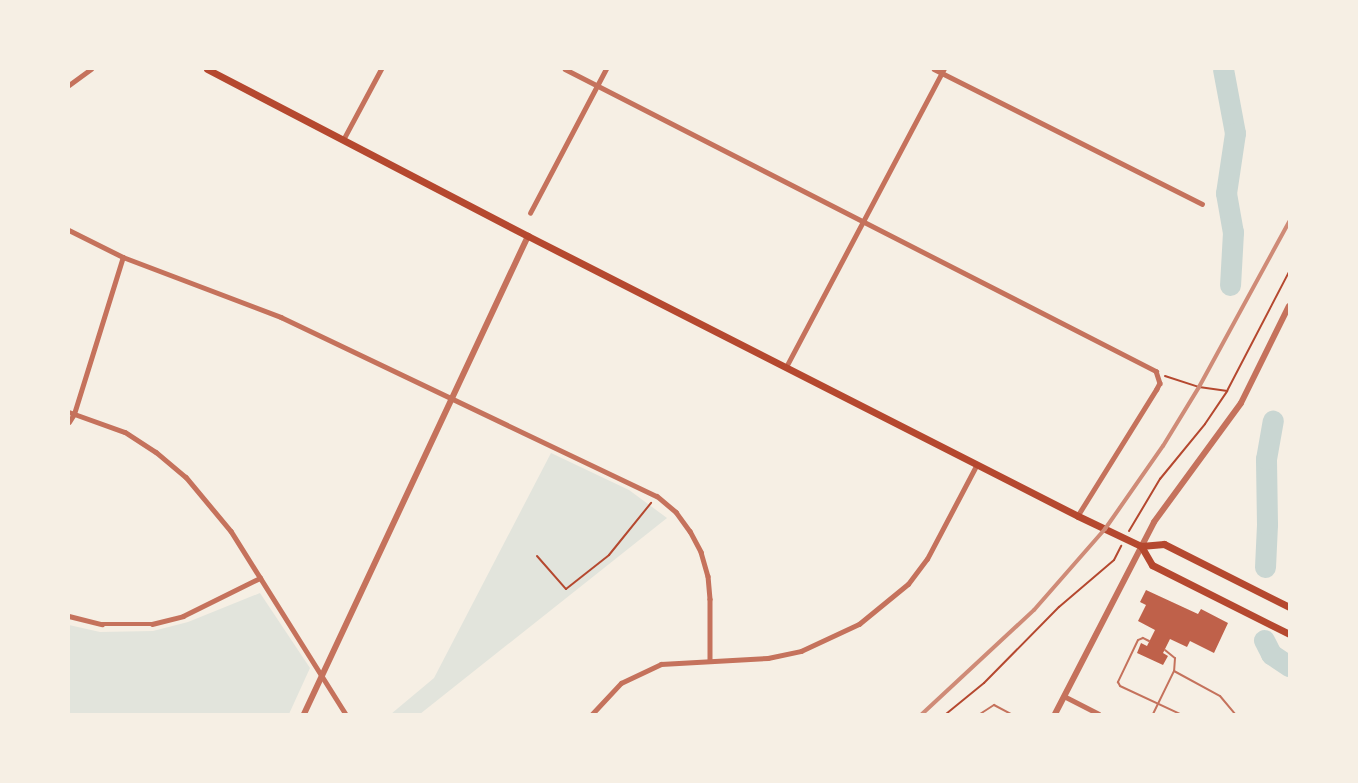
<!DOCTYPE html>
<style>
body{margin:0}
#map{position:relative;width:1358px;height:783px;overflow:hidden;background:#f6efe4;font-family:"Public Sans",sans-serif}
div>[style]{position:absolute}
.green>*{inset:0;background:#e2e4dc}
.river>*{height:21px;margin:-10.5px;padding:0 10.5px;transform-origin:10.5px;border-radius:10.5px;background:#c9d6d2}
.building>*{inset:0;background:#bf614a}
.path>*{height:2px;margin:-1px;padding:0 1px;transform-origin:1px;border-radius:1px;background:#b5482f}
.service>*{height:2px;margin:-1px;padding:0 1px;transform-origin:1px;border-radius:1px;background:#c5725c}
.minor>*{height:4.5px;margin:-2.25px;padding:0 2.25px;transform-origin:2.25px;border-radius:2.25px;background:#c5725c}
.tertiary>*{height:6px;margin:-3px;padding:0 3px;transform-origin:3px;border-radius:3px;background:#c5725c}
.secondary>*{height:7px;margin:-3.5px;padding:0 3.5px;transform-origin:3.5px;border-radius:3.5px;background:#b5482f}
.rail>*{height:4px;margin:-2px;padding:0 2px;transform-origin:2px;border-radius:2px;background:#cf8b77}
span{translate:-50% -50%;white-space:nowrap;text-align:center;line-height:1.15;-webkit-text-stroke:5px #f6efe4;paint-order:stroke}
.frame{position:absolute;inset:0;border:70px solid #f6efe4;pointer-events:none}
</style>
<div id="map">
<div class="green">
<div style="clip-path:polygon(551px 453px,629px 490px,667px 518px,420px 714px,391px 714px,434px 678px)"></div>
<div style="clip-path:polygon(260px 593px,310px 668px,289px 714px,69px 714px,69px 625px,100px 632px,153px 631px,188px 622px)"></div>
</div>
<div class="river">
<div style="left:1223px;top:69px;width:65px;rotate:79.4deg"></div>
<div style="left:1235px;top:133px;width:61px;rotate:98.5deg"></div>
<div style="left:1226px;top:193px;width:40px;rotate:80deg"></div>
<div style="left:1233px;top:232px;width:53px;rotate:93.2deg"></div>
<div style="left:1265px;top:567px;width:43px;rotate:-87.3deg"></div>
<div style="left:1267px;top:524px;width:65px;rotate:-90.9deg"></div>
<div style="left:1266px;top:459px;width:39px;rotate:-80deg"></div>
<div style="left:1264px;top:640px;width:16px;rotate:63deg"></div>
<div style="left:1271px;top:654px;width:22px;rotate:34deg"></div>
</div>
<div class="building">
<div style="clip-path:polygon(1146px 590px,1198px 614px,1201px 609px,1228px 623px,1214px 653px,1190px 641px,1187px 647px,1170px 639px,1163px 653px,1168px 656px,1163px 665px,1137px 653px,1141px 643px,1147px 646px,1155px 630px,1138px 621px,1146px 605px,1140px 602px)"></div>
</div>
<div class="path">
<div style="left:1165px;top:376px;width:36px;rotate:18deg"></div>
<div style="left:1199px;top:387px;width:27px;rotate:8deg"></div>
<div style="left:1129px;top:531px;width:61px;rotate:-59.2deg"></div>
<div style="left:1160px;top:479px;width:71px;rotate:-50.7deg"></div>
<div style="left:1205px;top:424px;width:40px;rotate:-56deg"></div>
<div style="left:1227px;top:391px;width:134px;rotate:-62.5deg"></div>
<div style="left:537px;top:556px;width:44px;rotate:48.7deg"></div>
<div style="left:566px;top:589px;width:55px;rotate:-38.3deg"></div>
<div style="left:609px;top:555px;width:67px;rotate:-51.1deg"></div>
<div style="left:946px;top:714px;width:49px;rotate:-39.2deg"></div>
<div style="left:984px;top:683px;width:107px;rotate:-45.4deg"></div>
<div style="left:1059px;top:607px;width:72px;rotate:-40.5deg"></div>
<div style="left:1114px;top:560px;width:16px;rotate:-63deg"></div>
</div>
<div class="service">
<div style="left:1149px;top:641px;width:7px;rotate:-153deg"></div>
<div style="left:1143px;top:638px;width:5px;rotate:158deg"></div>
<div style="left:1138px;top:640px;width:47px;rotate:115.5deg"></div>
<div style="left:1118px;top:682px;width:4px;rotate:63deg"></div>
<div style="left:1120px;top:686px;width:66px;rotate:25deg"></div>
<div style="left:1165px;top:650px;width:13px;rotate:39deg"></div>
<div style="left:1175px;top:658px;width:13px;rotate:94deg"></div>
<div style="left:980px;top:714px;width:17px;rotate:-33deg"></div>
<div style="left:994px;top:705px;width:19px;rotate:28deg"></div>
<div style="left:1153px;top:714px;width:48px;rotate:-64deg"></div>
<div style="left:1174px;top:671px;width:52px;rotate:28.5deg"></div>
<div style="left:1220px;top:696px;width:23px;rotate:50deg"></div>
</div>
<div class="minor">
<div style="left:565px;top:69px;width:664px;rotate:27.07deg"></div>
<div style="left:1156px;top:371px;width:13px;rotate:72deg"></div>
<div style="left:1160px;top:383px;width:7px;rotate:117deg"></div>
<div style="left:1157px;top:389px;width:150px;rotate:121.9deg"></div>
<div style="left:934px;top:69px;width:300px;rotate:26.7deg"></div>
<div style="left:69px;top:85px;width:27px;rotate:-36deg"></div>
<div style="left:343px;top:140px;width:81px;rotate:-61.8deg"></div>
<div style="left:530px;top:213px;width:163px;rotate:-62.2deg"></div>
<div style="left:69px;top:230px;width:60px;rotate:26.6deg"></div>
<div style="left:123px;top:257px;width:169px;rotate:20.8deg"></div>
<div style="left:281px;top:317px;width:416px;rotate:25.5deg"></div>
<div style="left:657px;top:496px;width:25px;rotate:40deg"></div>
<div style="left:676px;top:512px;width:24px;rotate:54deg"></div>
<div style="left:690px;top:531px;width:24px;rotate:62deg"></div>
<div style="left:701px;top:552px;width:25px;rotate:74deg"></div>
<div style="left:708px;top:576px;width:23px;rotate:85deg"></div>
<div style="left:710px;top:599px;width:61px;rotate:90deg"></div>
<div style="left:786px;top:367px;width:337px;rotate:-62.1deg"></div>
<div style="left:69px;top:412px;width:59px;rotate:19.7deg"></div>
<div style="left:125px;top:432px;width:37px;rotate:33deg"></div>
<div style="left:156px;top:452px;width:39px;rotate:40deg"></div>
<div style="left:186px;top:477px;width:70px;rotate:50.2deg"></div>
<div style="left:231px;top:531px;width:216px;rotate:57.9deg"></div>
<div style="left:69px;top:422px;width:9px;rotate:-58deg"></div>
<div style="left:74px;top:414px;width:164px;rotate:-72.7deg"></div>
<div style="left:69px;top:616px;width:34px;rotate:14deg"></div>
<div style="left:102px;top:624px;width:50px"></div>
<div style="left:152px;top:624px;width:32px;rotate:-14deg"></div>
<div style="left:183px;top:616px;width:86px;rotate:-26.3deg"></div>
<div style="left:1064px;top:696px;width:39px;rotate:27deg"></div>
<div style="left:592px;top:714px;width:42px;rotate:-46.9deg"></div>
<div style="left:621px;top:683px;width:44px;rotate:-25.4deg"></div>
<div style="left:661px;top:664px;width:107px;rotate:-3.2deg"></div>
<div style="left:768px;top:658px;width:34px;rotate:-12deg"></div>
<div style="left:801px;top:651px;width:64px;rotate:-25deg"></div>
<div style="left:859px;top:624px;width:63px;rotate:-39.2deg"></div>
<div style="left:908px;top:584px;width:31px;rotate:-53deg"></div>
<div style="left:927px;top:559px;width:107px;rotate:-62.2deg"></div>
</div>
<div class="tertiary">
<div style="left:304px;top:714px;width:528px;rotate:-64.89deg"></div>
<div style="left:1055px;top:714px;width:216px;rotate:-62.7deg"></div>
<div style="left:1154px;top:522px;width:147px;rotate:-53.8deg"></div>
<div style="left:1241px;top:403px;width:108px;rotate:-63.7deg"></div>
</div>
<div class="secondary">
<div style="left:207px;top:69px;width:362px;rotate:27.5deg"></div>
<div style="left:528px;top:236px;width:617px;rotate:26.98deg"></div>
<div style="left:1078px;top:516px;width:70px;rotate:25.5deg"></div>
<div style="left:1141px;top:546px;width:23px;rotate:-5deg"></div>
<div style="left:1164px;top:544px;width:140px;rotate:26.7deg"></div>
<div style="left:1141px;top:546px;width:22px;rotate:60deg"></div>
<div style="left:1152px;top:565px;width:153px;rotate:26.7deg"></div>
</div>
<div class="rail">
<div style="left:922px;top:714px;width:153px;rotate:-42.9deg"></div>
<div style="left:1034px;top:610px;width:108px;rotate:-48.8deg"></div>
<div style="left:1105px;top:529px;width:101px;rotate:-55.1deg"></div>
<div style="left:1163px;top:446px;width:69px;rotate:-58.6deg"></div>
<div style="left:1199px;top:387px;width:188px;rotate:-61.4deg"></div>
</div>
<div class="frame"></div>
</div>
